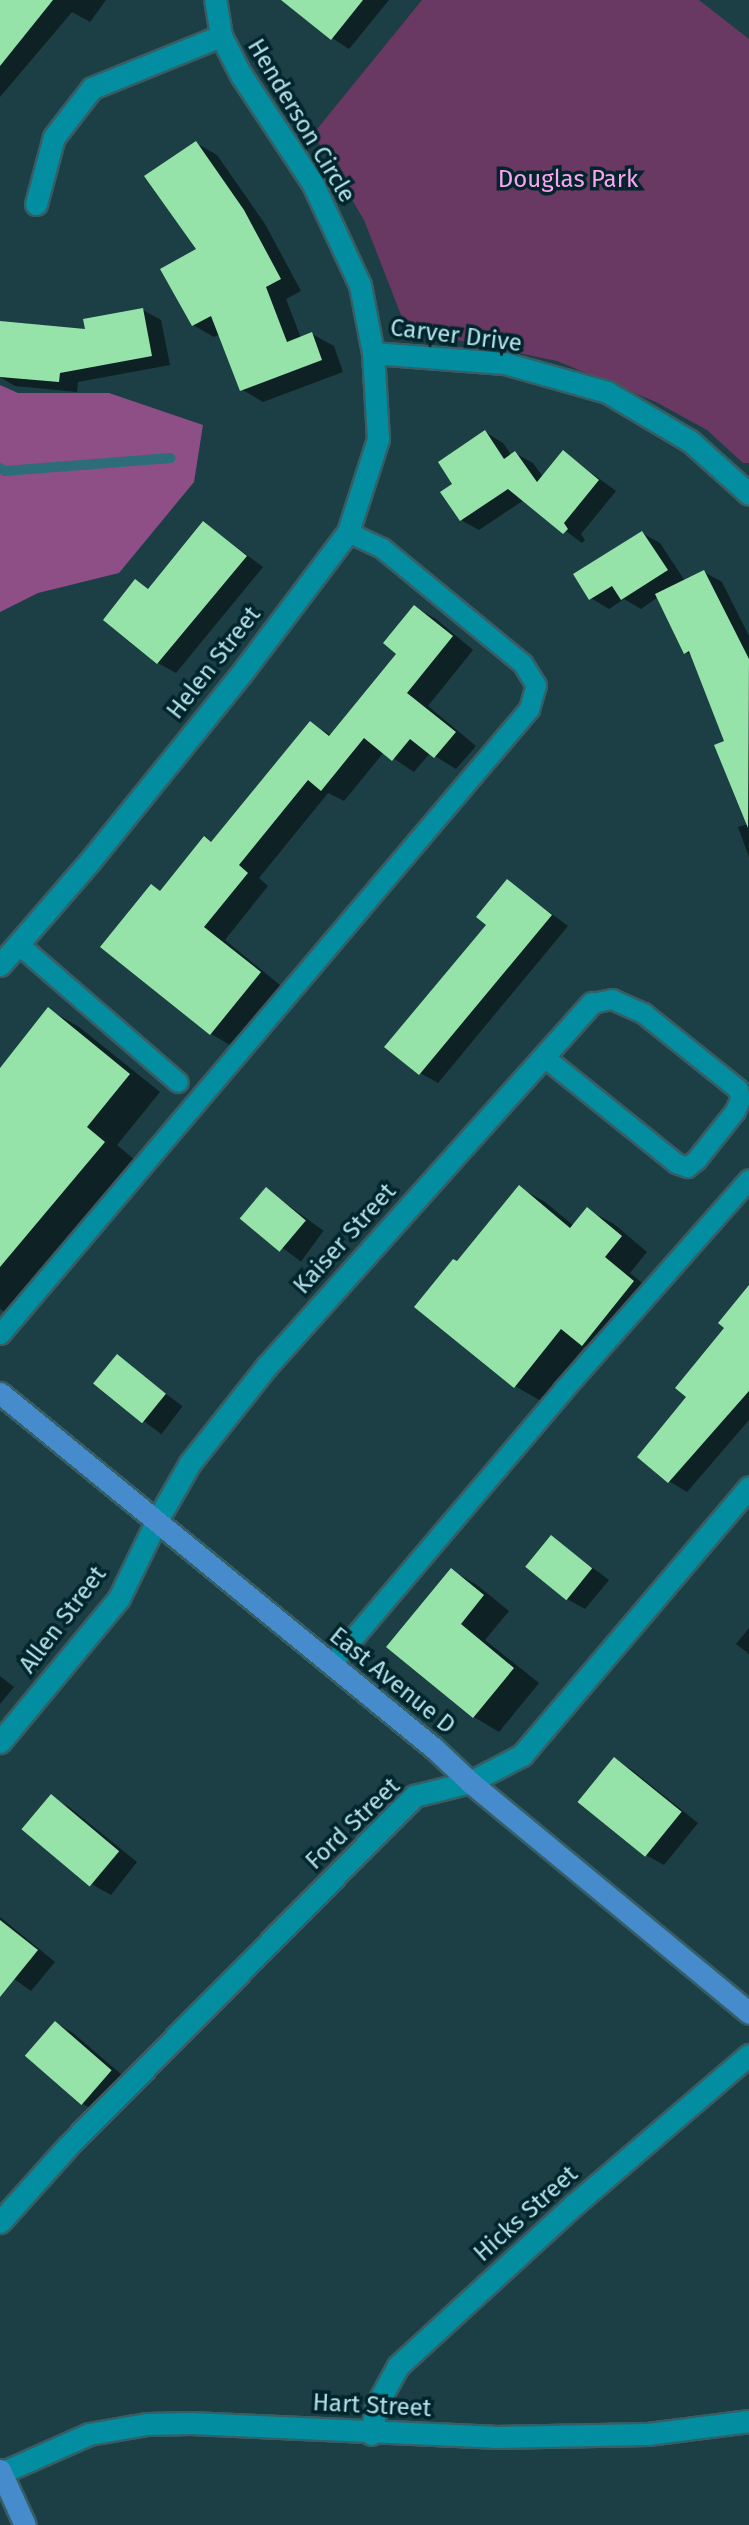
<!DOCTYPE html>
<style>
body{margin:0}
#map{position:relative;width:749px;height:2525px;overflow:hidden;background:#1c3e45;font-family:"Fira Sans",sans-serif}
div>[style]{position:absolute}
.green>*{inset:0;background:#693863}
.forest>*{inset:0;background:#8d4f86}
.shadow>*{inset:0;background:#0007;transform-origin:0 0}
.stream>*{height:10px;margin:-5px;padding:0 5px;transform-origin:5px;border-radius:5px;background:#2d6d79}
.building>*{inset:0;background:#96e3a9;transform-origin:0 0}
.roads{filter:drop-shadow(2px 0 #365e65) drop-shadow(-2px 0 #365e65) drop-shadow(0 2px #365e65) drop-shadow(0 -2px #365e65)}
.lane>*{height:19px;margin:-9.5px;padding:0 9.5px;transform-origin:9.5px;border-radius:9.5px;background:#038da0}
.street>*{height:21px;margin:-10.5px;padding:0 10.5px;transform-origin:10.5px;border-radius:10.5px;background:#038da0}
.primary>*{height:21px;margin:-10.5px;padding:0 10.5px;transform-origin:10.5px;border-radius:10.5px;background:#468bcc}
span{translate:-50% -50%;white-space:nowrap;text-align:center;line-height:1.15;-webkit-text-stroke:7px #01252b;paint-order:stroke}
.street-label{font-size:24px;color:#b3e2ec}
.park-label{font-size:24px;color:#fba3f0}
</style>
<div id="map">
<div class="green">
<div style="clip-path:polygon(422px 0,699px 0,749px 39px,749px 463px,743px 463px,707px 430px,656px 402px,557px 361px,414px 331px,401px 315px,364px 220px,313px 134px)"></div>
</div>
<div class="forest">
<div style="clip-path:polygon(0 385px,18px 393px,109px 393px,203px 425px,194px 482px,119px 573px,38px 593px,0 612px)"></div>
</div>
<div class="shadow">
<div style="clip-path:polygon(0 0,106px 0,90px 22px,72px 12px,0 97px)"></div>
<div style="clip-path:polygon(306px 0,389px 0,349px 49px,332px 38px)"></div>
<div style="clip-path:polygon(196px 143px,217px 155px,265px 224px,301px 291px,286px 299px,301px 338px,312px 334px,334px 346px,343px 372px,263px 402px,241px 389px,220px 334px,214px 337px,193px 325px,198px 250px)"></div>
<div style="clip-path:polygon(143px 310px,161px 320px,170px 365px,78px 382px,77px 392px,15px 386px,0 377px,0 323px,87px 331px)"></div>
<div style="clip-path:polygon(485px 432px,503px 443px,512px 456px,515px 453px,533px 463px,543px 477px,563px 452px,616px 491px,581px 534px,585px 540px,582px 543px,524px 500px,479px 530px,461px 520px,455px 485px)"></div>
<div style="clip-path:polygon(204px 523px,263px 567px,176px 673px,158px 663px,136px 582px,150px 590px)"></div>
<div style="clip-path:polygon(642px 533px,660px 543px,685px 581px,704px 572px,722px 582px,749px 636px,749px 857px,738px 827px,748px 824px,716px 746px,726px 742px,693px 656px,686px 652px,658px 597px,641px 609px,624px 599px,609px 609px,591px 598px)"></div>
<div style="clip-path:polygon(415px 607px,436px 619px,473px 650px,428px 706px,476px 746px,456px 769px,430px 753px,414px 772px,384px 752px,344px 801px,328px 793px,259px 878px,268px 886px,225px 940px,281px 986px,232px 1046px,211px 1034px,152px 886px,161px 892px,212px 844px,310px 723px,332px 736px,399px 654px)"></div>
<div style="clip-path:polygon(507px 881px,568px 926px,438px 1083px,420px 1073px)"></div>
<div style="clip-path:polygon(48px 1009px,79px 1027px,160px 1092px,117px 1145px,135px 1160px,18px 1320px,0 1309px,0 1068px)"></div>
<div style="clip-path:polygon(520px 1188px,545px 1202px,574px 1226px,588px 1210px,614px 1224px,647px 1252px,630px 1273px,659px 1297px,608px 1359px,585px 1346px,541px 1401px,515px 1386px,458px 1263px)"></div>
<div style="left:266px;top:1189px;width:71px;height:38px;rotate:36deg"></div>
<div style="clip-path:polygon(749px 1288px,749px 1420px,687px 1492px,669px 1481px,689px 1397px)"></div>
<div style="left:117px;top:1357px;width:82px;height:35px;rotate:37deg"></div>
<div style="clip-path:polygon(551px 1537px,609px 1580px,585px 1609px,567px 1599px)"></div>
<div style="clip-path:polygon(451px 1570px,477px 1585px,509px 1611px,485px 1640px,539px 1683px,499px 1732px,474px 1717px)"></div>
<div style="clip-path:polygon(749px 1628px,749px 1654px,736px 1644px)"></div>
<div style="clip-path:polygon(0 1676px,14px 1687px,0 1704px)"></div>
<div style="clip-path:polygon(615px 1759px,632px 1770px,698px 1823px,664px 1865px,646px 1855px,580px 1801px)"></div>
<div style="clip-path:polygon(51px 1797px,69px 1807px,137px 1862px,111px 1895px,93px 1885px)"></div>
<div style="clip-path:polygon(0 1917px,55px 1962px,31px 1991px,0 1969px)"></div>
<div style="clip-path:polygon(56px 2023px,73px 2033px,129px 2081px,101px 2114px,83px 2104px)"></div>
</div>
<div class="stream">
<div style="left:0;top:468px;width:6px;rotate:31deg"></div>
<div style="left:5px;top:471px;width:166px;rotate:-4.5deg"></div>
</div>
<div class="building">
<div style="clip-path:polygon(0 0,53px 0,0 66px)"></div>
<div style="clip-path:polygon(281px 0,363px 0,331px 40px)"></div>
<div style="clip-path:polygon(196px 141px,244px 210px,281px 279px,266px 287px,287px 342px,312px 332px,322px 360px,240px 391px,211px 316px,192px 326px,160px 269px,196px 249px,144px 176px)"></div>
<div style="clip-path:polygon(143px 308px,152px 356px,60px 373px,59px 382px,0 377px,0 321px,85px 329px,83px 319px)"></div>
<div style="clip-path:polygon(485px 430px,504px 459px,515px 451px,537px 482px,563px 450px,599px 480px,564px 523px,568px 529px,563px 534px,508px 489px,460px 521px,440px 492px,452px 484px,438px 462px)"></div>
<div style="clip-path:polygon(203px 521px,247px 556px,157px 664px,103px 620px,135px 579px,148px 589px)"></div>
<div style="clip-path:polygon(642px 531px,668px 570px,621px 600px,612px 586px,589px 600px,573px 574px)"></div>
<div style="clip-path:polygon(704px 570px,749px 659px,748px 828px,714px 745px,724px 741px,689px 651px,684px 654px,655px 594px)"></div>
<div style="clip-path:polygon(414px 605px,453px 636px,407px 693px,456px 732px,434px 758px,410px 739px,392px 761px,364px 738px,321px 791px,308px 780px,239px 865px,248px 873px,204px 927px,261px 972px,210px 1035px,100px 947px,151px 884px,160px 891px,204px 836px,211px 842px,310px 721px,329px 736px,396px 654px,383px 643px)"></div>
<div style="clip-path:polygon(507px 879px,552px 915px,419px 1075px,384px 1047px,486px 925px,476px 917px)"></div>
<div style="clip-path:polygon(48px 1007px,130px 1074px,87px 1127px,105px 1142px,0 1267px,0 1068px)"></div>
<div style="clip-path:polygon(519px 1185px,570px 1228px,587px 1207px,622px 1236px,605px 1257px,634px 1281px,582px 1346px,561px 1329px,514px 1388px,414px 1307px,453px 1259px,457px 1261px)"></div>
<div style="left:266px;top:1187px;width:52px;height:41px;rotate:40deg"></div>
<div style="clip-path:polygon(749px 1285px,749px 1391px,668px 1483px,637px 1457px,686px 1397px,675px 1388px,724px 1328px,718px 1323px)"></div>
<div style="left:117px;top:1354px;width:63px;height:38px;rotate:39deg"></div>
<div style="left:551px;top:1535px;width:53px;height:41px;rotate:39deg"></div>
<div style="clip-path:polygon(451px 1568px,484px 1595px,461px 1624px,514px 1668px,473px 1718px,386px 1647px)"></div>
<div style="left:614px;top:1757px;width:87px;height:58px;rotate:39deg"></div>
<div style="left:51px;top:1794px;width:89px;height:46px;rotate:40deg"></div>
<div style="clip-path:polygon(0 1920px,38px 1950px,0 1997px)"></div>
<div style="left:55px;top:2021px;width:75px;height:46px;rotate:41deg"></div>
</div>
<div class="roads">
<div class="lane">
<div style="left:18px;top:944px;width:211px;rotate:40.8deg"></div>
<div style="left:543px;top:1056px;width:171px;rotate:38.8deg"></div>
<div style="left:676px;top:1163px;width:12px;rotate:20deg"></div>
<div style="left:687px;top:1167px;width:11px;rotate:-38deg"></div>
<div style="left:696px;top:1160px;width:63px;rotate:-51.5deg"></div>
<div style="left:735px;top:1111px;width:13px;rotate:-67deg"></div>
<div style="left:740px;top:1099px;width:10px;rotate:-101deg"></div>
<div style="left:738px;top:1089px;width:122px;rotate:-141.3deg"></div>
<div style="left:643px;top:1013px;width:34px;rotate:-156deg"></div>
<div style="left:612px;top:999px;width:21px;rotate:169deg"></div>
<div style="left:0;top:1334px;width:819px;rotate:-49.76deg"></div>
<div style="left:529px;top:709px;width:25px;rotate:-74deg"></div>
<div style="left:536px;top:685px;width:26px;rotate:-122deg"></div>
<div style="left:522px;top:663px;width:181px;rotate:-140.6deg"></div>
<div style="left:382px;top:548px;width:38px;rotate:-155deg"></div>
<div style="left:331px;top:1664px;width:359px;rotate:-49.7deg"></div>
<div style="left:563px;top:1390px;width:281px;rotate:-48.6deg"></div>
</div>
<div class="street">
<div style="left:36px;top:204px;width:69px;rotate:-75deg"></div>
<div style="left:54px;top:137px;width:62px;rotate:-52.2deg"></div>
<div style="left:92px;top:88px;width:139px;rotate:-22deg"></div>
<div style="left:373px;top:353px;width:131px;rotate:4.4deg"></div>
<div style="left:504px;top:363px;width:107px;rotate:15.7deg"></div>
<div style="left:607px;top:392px;width:96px;rotate:30.6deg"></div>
<div style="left:690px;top:441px;width:79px;rotate:41.9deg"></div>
<div style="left:0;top:965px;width:138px;rotate:-49.1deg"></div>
<div style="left:90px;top:861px;width:240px;rotate:-51.1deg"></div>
<div style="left:241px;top:674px;width:178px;rotate:-53deg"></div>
<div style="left:348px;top:532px;width:98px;rotate:-72.1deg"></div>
<div style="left:378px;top:439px;width:86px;rotate:-93.3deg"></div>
<div style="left:373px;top:353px;width:69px;rotate:-100.8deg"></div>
<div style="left:360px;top:285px;width:111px;rotate:-115deg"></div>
<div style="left:313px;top:184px;width:131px;rotate:-123.4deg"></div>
<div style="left:241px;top:75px;width:44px;rotate:-117.1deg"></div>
<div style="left:221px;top:36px;width:36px;rotate:-99deg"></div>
<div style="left:0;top:1742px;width:187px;rotate:-50.4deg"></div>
<div style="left:119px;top:1598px;width:85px;rotate:-64deg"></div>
<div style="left:156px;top:1522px;width:68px;rotate:-60deg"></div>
<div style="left:190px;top:1463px;width:124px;rotate:-51.6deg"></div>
<div style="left:267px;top:1366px;width:487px;rotate:-48.2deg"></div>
<div style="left:0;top:2222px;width:101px;rotate:-48.2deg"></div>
<div style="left:67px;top:2147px;width:494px;rotate:-45.3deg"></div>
<div style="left:414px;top:1796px;width:58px;rotate:-14deg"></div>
<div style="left:470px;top:1782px;width:59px;rotate:-27.4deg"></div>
<div style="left:522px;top:1755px;width:351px;rotate:-49.7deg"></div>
<div style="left:371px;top:2434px;width:31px;rotate:-79deg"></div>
<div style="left:377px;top:2404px;width:43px;rotate:-61.1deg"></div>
<div style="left:398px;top:2366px;width:240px;rotate:-42.5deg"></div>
<div style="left:575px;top:2204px;width:229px;rotate:-40.6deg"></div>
<div style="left:1px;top:2473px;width:96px;rotate:-23.9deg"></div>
<div style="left:89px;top:2434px;width:59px;rotate:-9.8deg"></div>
<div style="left:147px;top:2424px;width:44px;rotate:-1.3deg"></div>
<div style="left:191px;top:2423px;width:303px;rotate:2.6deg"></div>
<div style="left:494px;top:2437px;width:154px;rotate:-1.1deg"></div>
<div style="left:648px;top:2434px;width:102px;rotate:-7.3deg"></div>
</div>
<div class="primary">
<div style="left:0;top:1393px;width:562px;rotate:39.3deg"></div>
<div style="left:435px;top:1749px;width:48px;rotate:43.3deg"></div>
<div style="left:470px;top:1782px;width:362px;rotate:39.6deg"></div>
<div style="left:0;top:2470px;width:60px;rotate:65.6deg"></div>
</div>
</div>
<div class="street-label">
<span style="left:301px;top:121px;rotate:59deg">Henderson Circle</span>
<span style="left:456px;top:336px;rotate:7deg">Carver Drive</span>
<span style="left:214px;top:663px;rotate:-52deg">Helen Street</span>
<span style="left:345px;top:1239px;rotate:-48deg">Kaiser Street</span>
<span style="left:63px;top:1620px;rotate:-53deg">Allen Street</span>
<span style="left:392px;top:1681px;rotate:39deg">East Avenue D</span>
<span style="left:353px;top:1824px;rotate:-44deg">Ford Street</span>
<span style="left:526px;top:2214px;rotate:-42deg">Hicks Street</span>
<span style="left:372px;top:2406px;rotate:3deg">Hart Street</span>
</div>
<div class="park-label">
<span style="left:568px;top:180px">Douglas Park</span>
</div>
</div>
